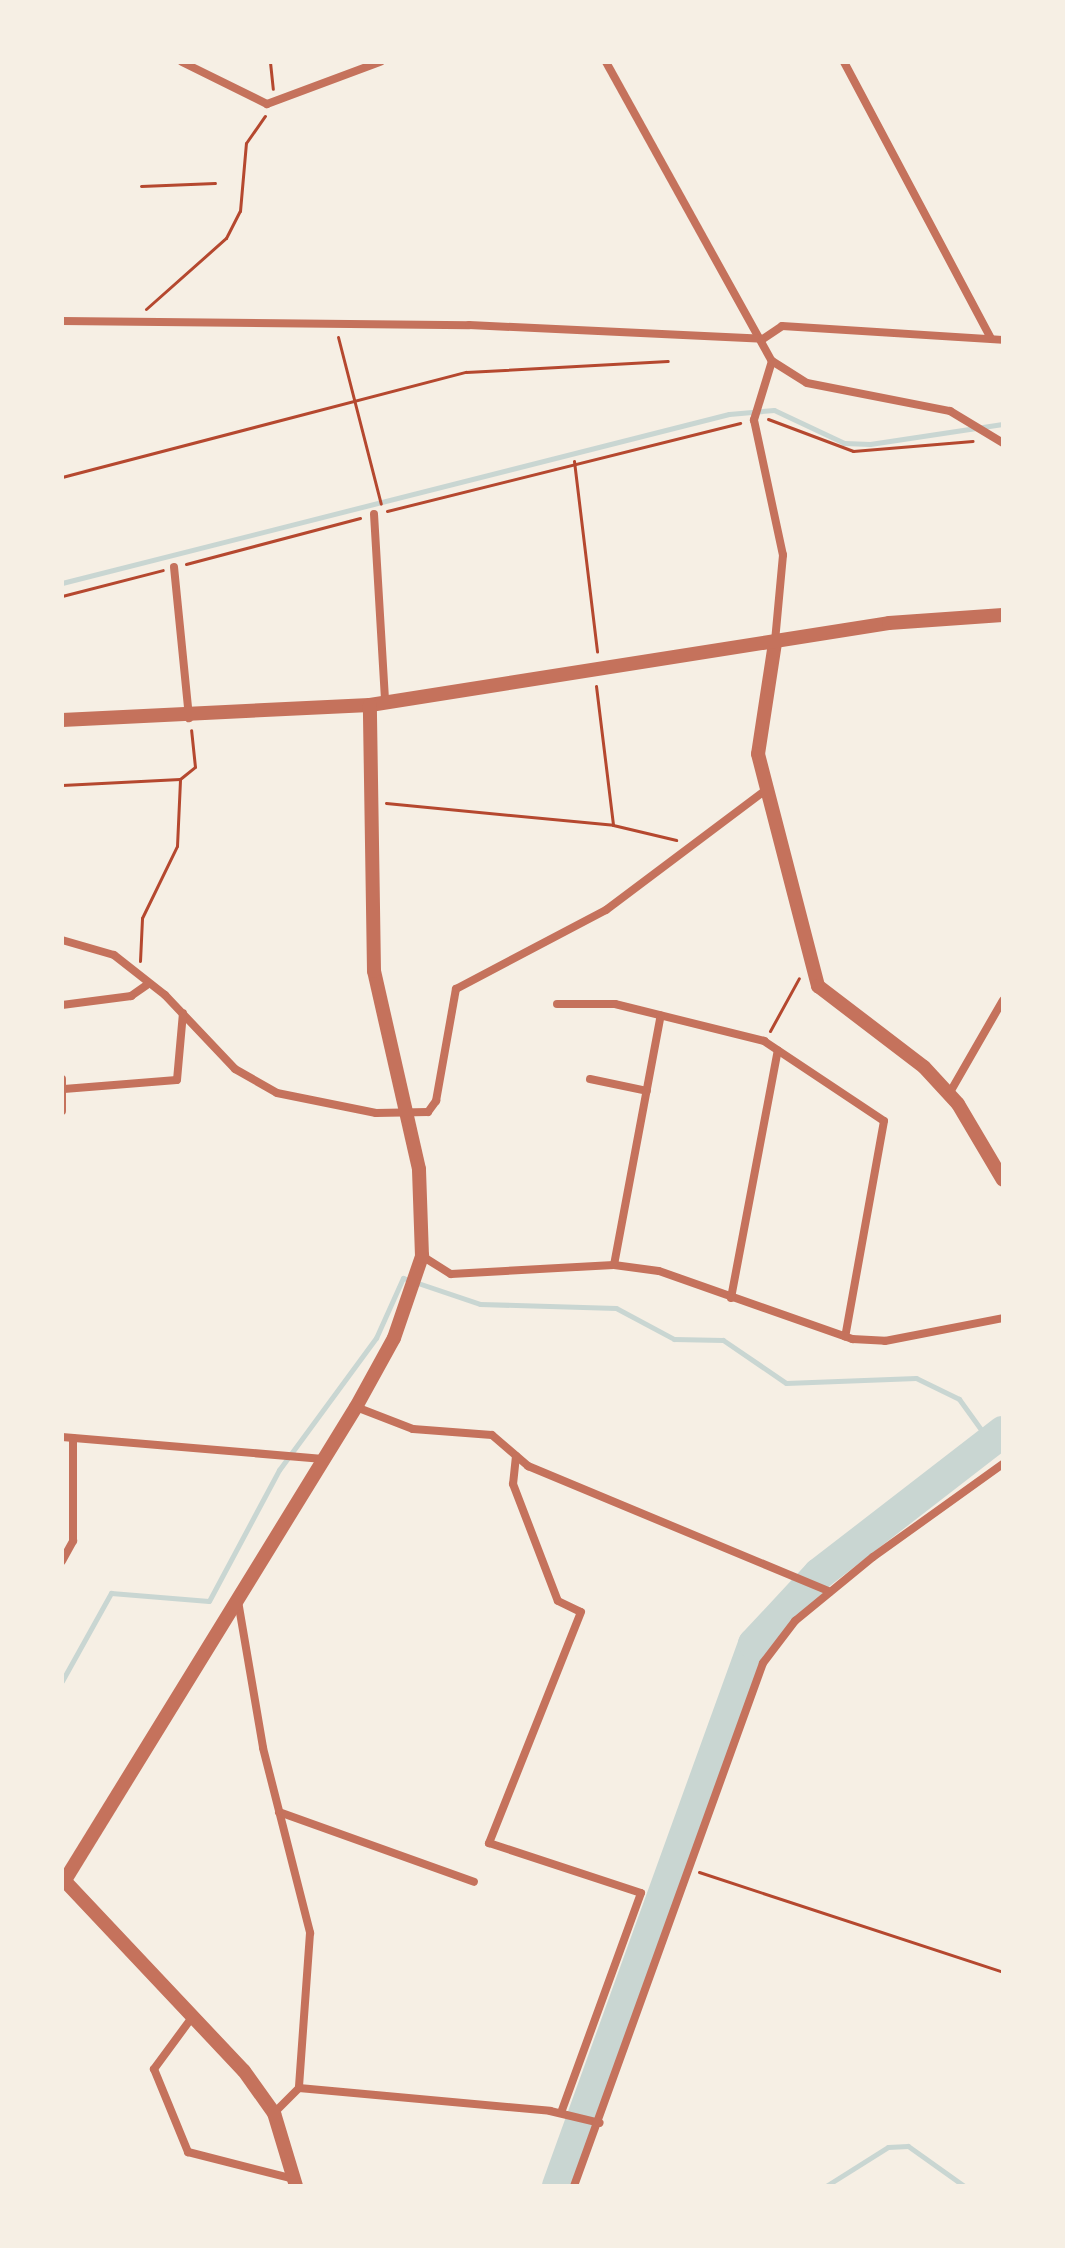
<!DOCTYPE html>
<style>
body{margin:0}
#map{position:relative;width:1065px;height:2248px;overflow:hidden;background:#f6efe4;font-family:Arial,sans-serif}
div>[style]{position:absolute}
.stream>*{height:5px;margin:-2.5px;padding:0 2.5px;transform-origin:2.5px;border-radius:2.5px;background:#c9d6d2}
.river>*{height:32px;margin:-16px;padding:0 16px;transform-origin:16px;border-radius:16px;background:#c9d6d2}
.path>*{height:3px;margin:-1.5px;padding:0 1.5px;transform-origin:1.5px;border-radius:1.5px;background:#b5482f}
.minor>*{height:8px;margin:-4px;padding:0 4px;transform-origin:4px;border-radius:4px;background:#c5725c}
.tertiary>*{height:14px;margin:-7px;padding:0 7px;transform-origin:7px;border-radius:7px;background:#c5725c}
span{translate:-50% -50%;white-space:nowrap;text-align:center;line-height:1.15;-webkit-text-stroke:8px #f6efe4;paint-order:stroke}
.frame{position:absolute;inset:0;border:64px solid #f6efe4;pointer-events:none}
</style>
<div id="map">
<div class="stream">
<div style="left:62px;top:583px;width:688px;rotate:-14.22deg"></div>
<div style="left:729px;top:414px;width:45px;rotate:-5.1deg"></div>
<div style="left:774px;top:410px;width:77px;rotate:25.2deg"></div>
<div style="left:844px;top:443px;width:26px;rotate:2deg"></div>
<div style="left:870px;top:444px;width:134px;rotate:-8.6deg"></div>
<div style="left:62px;top:1681px;width:101px;rotate:-60.9deg"></div>
<div style="left:111px;top:1593px;width:98px;rotate:4.7deg"></div>
<div style="left:209px;top:1601px;width:149px;rotate:-61.9deg"></div>
<div style="left:279px;top:1470px;width:164px;rotate:-53.7deg"></div>
<div style="left:376px;top:1338px;width:66px;rotate:-65.8deg"></div>
<div style="left:403px;top:1278px;width:81px;rotate:18.7deg"></div>
<div style="left:480px;top:1304px;width:136px;rotate:1.7deg"></div>
<div style="left:616px;top:1308px;width:66px;rotate:28.1deg"></div>
<div style="left:674px;top:1339px;width:49px;rotate:1.2deg"></div>
<div style="left:723px;top:1340px;width:76px;rotate:34.3deg"></div>
<div style="left:786px;top:1383px;width:130px;rotate:-2.2deg"></div>
<div style="left:916px;top:1378px;width:48px;rotate:26deg"></div>
<div style="left:959px;top:1399px;width:53px;rotate:54.2deg"></div>
<div style="left:826px;top:2186px;width:73px;rotate:-32.2deg"></div>
<div style="left:888px;top:2147px;width:20px;rotate:-3deg"></div>
<div style="left:908px;top:2146px;width:69px;rotate:35.5deg"></div>
</div>
<div class="river">
<div style="left:558px;top:2186px;width:576px;rotate:-70.12deg"></div>
<div style="left:754px;top:1644px;width:96px;rotate:-47.1deg"></div>
<div style="left:819px;top:1574px;width:232px;rotate:-37.7deg"></div>
</div>
<div class="path">
<div style="left:270px;top:62px;width:27px;rotate:84deg"></div>
<div style="left:141px;top:186px;width:74px;rotate:-2.3deg"></div>
<div style="left:146px;top:309px;width:107px;rotate:-41.6deg"></div>
<div style="left:226px;top:238px;width:30px;rotate:-63deg"></div>
<div style="left:240px;top:211px;width:68px;rotate:-85deg"></div>
<div style="left:246px;top:143px;width:33px;rotate:-55deg"></div>
<div style="left:338px;top:337px;width:172px;rotate:75.6deg"></div>
<div style="left:768px;top:419px;width:91px;rotate:20.6deg"></div>
<div style="left:853px;top:451px;width:120px;rotate:-4.8deg"></div>
<div style="left:574px;top:461px;width:192px;rotate:83.1deg"></div>
<div style="left:62px;top:477px;width:417px;rotate:-14.6deg"></div>
<div style="left:466px;top:372px;width:202px;rotate:-3.1deg"></div>
<div style="left:387px;top:511px;width:364px;rotate:-14deg"></div>
<div style="left:186px;top:564px;width:180px;rotate:-14.8deg"></div>
<div style="left:62px;top:596px;width:104px;rotate:-14.4deg"></div>
<div style="left:596px;top:686px;width:140px;rotate:83deg"></div>
<div style="left:613px;top:825px;width:65px;rotate:13.4deg"></div>
<div style="left:62px;top:785px;width:118px;rotate:-2.9deg"></div>
<div style="left:180px;top:779px;width:19px;rotate:-39deg"></div>
<div style="left:195px;top:767px;width:37px;rotate:-96deg"></div>
<div style="left:386px;top:803px;width:228px;rotate:5.5deg"></div>
<div style="left:140px;top:961px;width:43px;rotate:-87.3deg"></div>
<div style="left:142px;top:918px;width:80px;rotate:-64.1deg"></div>
<div style="left:177px;top:846px;width:67px;rotate:-87.4deg"></div>
<div style="left:770px;top:1031px;width:60px;rotate:-61.3deg"></div>
<div style="left:699px;top:1872px;width:320px;rotate:18.2deg"></div>
</div>
<div class="minor">
<div style="left:182px;top:62px;width:95px;rotate:26.3deg"></div>
<div style="left:267px;top:104px;width:121px;rotate:-20.4deg"></div>
<div style="left:606px;top:62px;width:342px;rotate:61deg"></div>
<div style="left:772px;top:361px;width:62px;rotate:107deg"></div>
<div style="left:754px;top:420px;width:138px;rotate:77.9deg"></div>
<div style="left:783px;top:555px;width:87px;rotate:95.3deg"></div>
<div style="left:844px;top:62px;width:313px;rotate:62deg"></div>
<div style="left:62px;top:321px;width:407px;rotate:0.6deg"></div>
<div style="left:469px;top:325px;width:294px;rotate:2.7deg"></div>
<div style="left:763px;top:339px;width:23px;rotate:-34deg"></div>
<div style="left:782px;top:326px;width:221px;rotate:3.6deg"></div>
<div style="left:772px;top:361px;width:41px;rotate:32.2deg"></div>
<div style="left:807px;top:383px;width:146px;rotate:11.1deg"></div>
<div style="left:950px;top:411px;width:62px;rotate:31.1deg"></div>
<div style="left:374px;top:514px;width:183px;rotate:86.6deg"></div>
<div style="left:174px;top:567px;width:152px;rotate:84.3deg"></div>
<div style="left:62px;top:940px;width:54px;rotate:16.1deg"></div>
<div style="left:114px;top:955px;width:65px;rotate:38.1deg"></div>
<div style="left:165px;top:995px;width:102px;rotate:46.6deg"></div>
<div style="left:235px;top:1069px;width:48px;rotate:29.7deg"></div>
<div style="left:277px;top:1093px;width:101px;rotate:11.4deg"></div>
<div style="left:376px;top:1113px;width:52px;rotate:-1.1deg"></div>
<div style="left:428px;top:1112px;width:14px;rotate:-54deg"></div>
<div style="left:436px;top:1101px;width:114px;rotate:-79.9deg"></div>
<div style="left:456px;top:989px;width:170px;rotate:-27.8deg"></div>
<div style="left:606px;top:910px;width:200px;rotate:-36.9deg"></div>
<div style="left:557px;top:1004px;width:58px"></div>
<div style="left:615px;top:1004px;width:154px;rotate:13.9deg"></div>
<div style="left:764px;top:1041px;width:144px;rotate:33.7deg"></div>
<div style="left:884px;top:1121px;width:219px;rotate:100.2deg"></div>
<div style="left:62px;top:1005px;width:70px;rotate:-7.4deg"></div>
<div style="left:131px;top:996px;width:19px;rotate:-35deg"></div>
<div style="left:62px;top:1079px;width:32px;rotate:90deg"></div>
<div style="left:590px;top:1079px;width:58px;rotate:11.9deg"></div>
<div style="left:64px;top:1089px;width:113px;rotate:-4.6deg"></div>
<div style="left:177px;top:1080px;width:67px;rotate:-84.9deg"></div>
<div style="left:949px;top:1094px;width:108px;rotate:-60.1deg"></div>
<div style="left:422px;top:1256px;width:34px;rotate:32deg"></div>
<div style="left:451px;top:1274px;width:163px;rotate:-3.2deg"></div>
<div style="left:614px;top:1265px;width:45px;rotate:7.6deg"></div>
<div style="left:659px;top:1271px;width:205px;rotate:19.4deg"></div>
<div style="left:852px;top:1339px;width:33px;rotate:3deg"></div>
<div style="left:885px;top:1341px;width:120px;rotate:-11deg"></div>
<div style="left:614px;top:1265px;width:254px;rotate:-79.4deg"></div>
<div style="left:731px;top:1298px;width:252px;rotate:-79.3deg"></div>
<div style="left:356px;top:1407px;width:61px;rotate:21.1deg"></div>
<div style="left:413px;top:1429px;width:79px;rotate:4.3deg"></div>
<div style="left:492px;top:1435px;width:48px;rotate:40.7deg"></div>
<div style="left:528px;top:1466px;width:327px;rotate:22.6deg"></div>
<div style="left:62px;top:1437px;width:262px;rotate:4.8deg"></div>
<div style="left:516px;top:1456px;width:28px;rotate:96deg"></div>
<div style="left:513px;top:1484px;width:125px;rotate:69deg"></div>
<div style="left:558px;top:1601px;width:25px;rotate:26deg"></div>
<div style="left:581px;top:1612px;width:249px;rotate:111.7deg"></div>
<div style="left:489px;top:1843px;width:160px;rotate:18.2deg"></div>
<div style="left:641px;top:1893px;width:234px;rotate:110deg"></div>
<div style="left:62px;top:1561px;width:23px;rotate:-61deg"></div>
<div style="left:73px;top:1541px;width:103px;rotate:-90deg"></div>
<div style="left:238px;top:1601px;width:149px;rotate:80.3deg"></div>
<div style="left:263px;top:1748px;width:191px;rotate:75.7deg"></div>
<div style="left:310px;top:1933px;width:155px;rotate:94.1deg"></div>
<div style="left:299px;top:2088px;width:35px;rotate:135deg"></div>
<div style="left:279px;top:1812px;width:207px;rotate:19.7deg"></div>
<div style="left:193px;top:2016px;width:66px;rotate:126.3deg"></div>
<div style="left:154px;top:2069px;width:90px;rotate:67.7deg"></div>
<div style="left:188px;top:2152px;width:109px;rotate:14.3deg"></div>
<div style="left:299px;top:2088px;width:252px;rotate:5.2deg"></div>
<div style="left:550px;top:2111px;width:51px;rotate:13.5deg"></div>
<div style="left:574px;top:2186px;width:556px;rotate:-70.13deg"></div>
<div style="left:763px;top:1663px;width:53px;rotate:-52.7deg"></div>
<div style="left:795px;top:1621px;width:101px;rotate:-39.4deg"></div>
<div style="left:873px;top:1557px;width:160px;rotate:-35.6deg"></div>
</div>
<div class="tertiary">
<div style="left:775px;top:643px;width:112px;rotate:98.7deg"></div>
<div style="left:758px;top:754px;width:240px;rotate:75.5deg"></div>
<div style="left:818px;top:986px;width:133px;rotate:37.4deg"></div>
<div style="left:924px;top:1067px;width:50px;rotate:47.4deg"></div>
<div style="left:958px;top:1104px;width:88px;rotate:59.4deg"></div>
<div style="left:62px;top:720px;width:308px;rotate:-2.8deg"></div>
<div style="left:370px;top:705px;width:525px;rotate:-8.98deg"></div>
<div style="left:889px;top:623px;width:114px;rotate:-4deg"></div>
<div style="left:62px;top:1878px;width:265px;rotate:46.7deg"></div>
<div style="left:244px;top:2071px;width:52px;rotate:54.5deg"></div>
<div style="left:274px;top:2113px;width:76px;rotate:73.2deg"></div>
<div style="left:65px;top:1880px;width:555px;rotate:-58.4deg"></div>
<div style="left:356px;top:1407px;width:79px;rotate:-61.2deg"></div>
<div style="left:394px;top:1338px;width:87px;rotate:-71.1deg"></div>
<div style="left:422px;top:1256px;width:87px;rotate:-92deg"></div>
<div style="left:419px;top:1169px;width:203px;rotate:-102.8deg"></div>
<div style="left:374px;top:971px;width:266px;rotate:-90.9deg"></div>
</div>
<div class="frame"></div>
</div>
